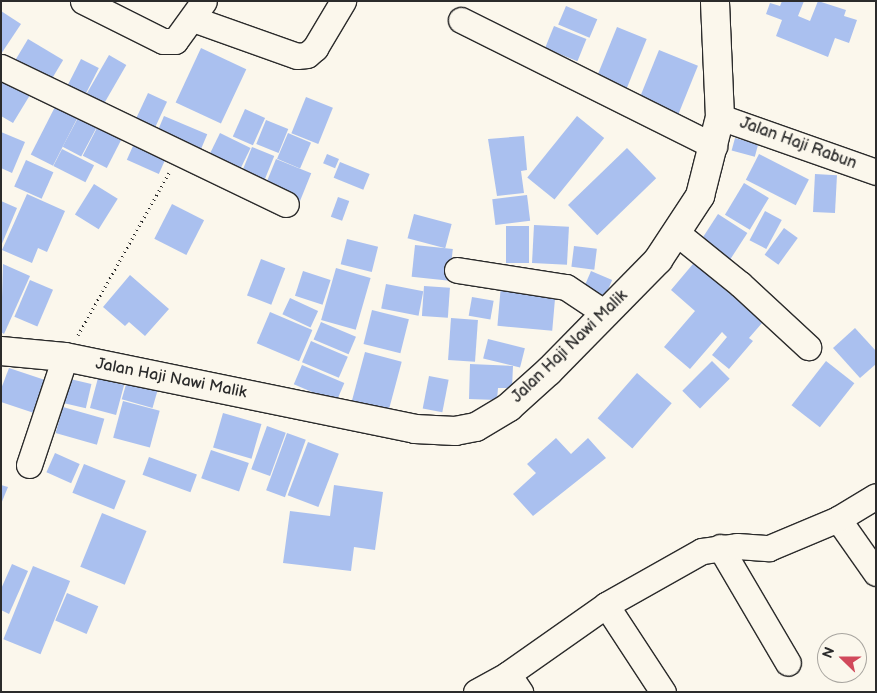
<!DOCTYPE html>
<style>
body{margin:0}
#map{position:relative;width:877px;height:693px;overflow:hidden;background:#fbf7ec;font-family:"Balsamiq Sans",sans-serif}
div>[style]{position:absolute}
.building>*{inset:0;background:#aac0ef;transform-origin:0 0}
.path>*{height:3px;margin-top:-1.5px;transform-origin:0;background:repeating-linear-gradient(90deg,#2b2b2b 0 1px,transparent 0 5px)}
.roads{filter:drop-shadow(1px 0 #2b2b2b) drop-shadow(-1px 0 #2b2b2b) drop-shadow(0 1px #2b2b2b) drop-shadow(0 -1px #2b2b2b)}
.minor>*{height:25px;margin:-12.5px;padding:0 12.5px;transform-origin:12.5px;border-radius:12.5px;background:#fbf7ec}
.secondary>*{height:28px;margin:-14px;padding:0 14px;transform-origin:14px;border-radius:14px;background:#fbf7ec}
span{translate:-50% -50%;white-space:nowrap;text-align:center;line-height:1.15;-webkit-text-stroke:4px #fbf7ec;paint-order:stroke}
.street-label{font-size:16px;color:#2b2b2b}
.frame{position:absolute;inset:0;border:2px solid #2b2b2b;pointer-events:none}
.north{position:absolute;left:817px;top:633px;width:50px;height:50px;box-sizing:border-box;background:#fbf7ec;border:1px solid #a8a59f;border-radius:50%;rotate:292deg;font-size:14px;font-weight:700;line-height:20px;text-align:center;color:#2b2b2b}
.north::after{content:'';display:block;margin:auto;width:18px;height:22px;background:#d1495b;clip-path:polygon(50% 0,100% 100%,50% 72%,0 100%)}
</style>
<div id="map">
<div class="building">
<div style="clip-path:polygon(782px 1px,804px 1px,798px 16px,810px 21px,818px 1px,846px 10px,844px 16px,857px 20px,849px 43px,835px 38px,828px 57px,776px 36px,782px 20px,766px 14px,770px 3px,780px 6px)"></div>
<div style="left:566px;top:6px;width:34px;height:20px;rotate:23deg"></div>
<div style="clip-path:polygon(1px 11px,21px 24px,1px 54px)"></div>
<div style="left:554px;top:26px;width:35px;height:24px;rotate:22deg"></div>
<div style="left:617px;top:27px;width:32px;height:62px;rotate:22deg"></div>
<div style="left:28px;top:39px;width:41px;height:25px;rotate:31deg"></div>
<div style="left:201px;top:48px;width:50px;height:60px;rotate:25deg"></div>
<div style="left:659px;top:50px;width:42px;height:52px;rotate:22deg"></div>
<div style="left:109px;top:55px;width:20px;height:52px;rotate:30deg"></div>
<div style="left:81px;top:59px;width:20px;height:35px;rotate:27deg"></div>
<div style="clip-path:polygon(1px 79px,30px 95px,13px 123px,1px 116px)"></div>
<div style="left:148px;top:93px;width:21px;height:35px;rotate:25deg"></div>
<div style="left:306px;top:97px;width:29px;height:39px;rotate:22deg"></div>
<div style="left:58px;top:101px;width:25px;height:60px;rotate:27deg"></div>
<div style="left:245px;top:109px;width:22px;height:30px;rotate:24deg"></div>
<div style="left:80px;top:114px;width:21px;height:37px;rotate:28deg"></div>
<div style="left:164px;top:116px;width:47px;height:23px;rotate:23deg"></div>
<div style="left:577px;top:116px;width:35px;height:79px;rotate:39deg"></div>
<div style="left:266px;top:120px;width:24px;height:26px;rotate:22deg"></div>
<div style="left:100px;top:122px;width:27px;height:38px;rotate:27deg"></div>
<div style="clip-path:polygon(1px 132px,25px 142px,12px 173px,1px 168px)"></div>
<div style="left:220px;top:133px;width:34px;height:29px;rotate:26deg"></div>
<div style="left:288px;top:133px;width:25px;height:28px;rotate:23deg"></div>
<div style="clip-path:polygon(524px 136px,527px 170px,521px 171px,524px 193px,497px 196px,488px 139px)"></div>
<div style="left:137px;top:137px;width:35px;height:25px;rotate:24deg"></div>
<div style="left:735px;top:138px;width:24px;height:13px;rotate:15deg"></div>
<div style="left:252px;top:147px;width:24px;height:30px;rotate:22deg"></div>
<div style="left:627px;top:148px;width:42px;height:82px;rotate:46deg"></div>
<div style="left:62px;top:149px;width:36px;height:19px;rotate:27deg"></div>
<div style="left:327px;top:154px;width:13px;height:10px;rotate:23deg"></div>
<div style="left:759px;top:154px;width:56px;height:29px;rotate:27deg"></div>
<div style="left:276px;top:159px;width:38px;height:30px;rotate:22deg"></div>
<div style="left:26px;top:160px;width:30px;height:29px;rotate:24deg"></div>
<div style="left:340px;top:162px;width:32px;height:17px;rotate:22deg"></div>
<div style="left:815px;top:174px;width:22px;height:38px;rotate:3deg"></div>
<div style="left:744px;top:183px;width:29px;height:37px;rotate:31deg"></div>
<div style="left:94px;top:184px;width:28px;height:36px;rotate:32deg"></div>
<div style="clip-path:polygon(27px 194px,65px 211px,47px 252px,38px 248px,32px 263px,2px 250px)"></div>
<div style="left:527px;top:195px;width:26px;height:35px;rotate:83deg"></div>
<div style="left:338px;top:197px;width:12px;height:21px;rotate:20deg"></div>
<div style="clip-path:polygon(1px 201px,17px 208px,1px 246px)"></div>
<div style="left:172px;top:204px;width:36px;height:39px;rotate:27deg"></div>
<div style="left:765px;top:211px;width:19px;height:33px;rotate:28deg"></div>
<div style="left:414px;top:214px;width:39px;height:25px;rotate:15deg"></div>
<div style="left:718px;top:214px;width:35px;height:36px;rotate:33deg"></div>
<div style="left:534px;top:225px;width:35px;height:38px;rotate:3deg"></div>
<div style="left:506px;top:226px;width:23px;height:37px"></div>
<div style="left:784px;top:228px;width:17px;height:33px;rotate:36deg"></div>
<div style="left:347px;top:239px;width:32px;height:26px;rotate:14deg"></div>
<div style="left:415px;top:245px;width:38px;height:32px;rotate:6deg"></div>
<div style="left:574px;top:246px;width:23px;height:21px;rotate:7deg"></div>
<div style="clip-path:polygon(698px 258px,768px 316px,749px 338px,753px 341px,729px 369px,712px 355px,727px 337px,722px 332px,690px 369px,664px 347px,695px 311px,671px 290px)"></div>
<div style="left:261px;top:259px;width:26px;height:39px;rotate:21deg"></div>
<div style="clip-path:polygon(3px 264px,30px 276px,4px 334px,1px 332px)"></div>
<div style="left:336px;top:268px;width:36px;height:54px;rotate:16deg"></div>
<div style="left:303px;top:271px;width:29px;height:26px;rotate:18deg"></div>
<div style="left:591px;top:271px;width:23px;height:18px;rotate:23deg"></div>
<div style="clip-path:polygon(130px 275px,169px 309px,145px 336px,129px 322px,125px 326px,103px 307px)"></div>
<div style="left:30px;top:280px;width:25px;height:40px;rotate:23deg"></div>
<div style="left:386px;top:284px;width:38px;height:25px;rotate:11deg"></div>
<div style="left:501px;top:285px;width:55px;height:41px;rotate:5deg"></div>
<div style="left:424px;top:286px;width:26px;height:30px;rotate:4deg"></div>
<div style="left:472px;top:297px;width:22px;height:19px;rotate:10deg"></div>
<div style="left:290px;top:298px;width:31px;height:18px;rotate:25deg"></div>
<div style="left:372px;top:310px;width:38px;height:35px;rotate:14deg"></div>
<div style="left:270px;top:312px;width:46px;height:34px;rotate:23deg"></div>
<div style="left:451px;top:318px;width:27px;height:42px;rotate:4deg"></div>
<div style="left:321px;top:322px;width:38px;height:19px;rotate:23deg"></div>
<div style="clip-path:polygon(855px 328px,876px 351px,876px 364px,860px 378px,833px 348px)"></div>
<div style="left:488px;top:339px;width:38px;height:20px;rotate:14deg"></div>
<div style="left:311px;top:341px;width:40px;height:23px;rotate:23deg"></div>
<div style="left:365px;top:352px;width:38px;height:52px;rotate:15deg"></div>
<div style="left:712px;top:361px;width:25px;height:42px;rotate:45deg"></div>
<div style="left:826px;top:361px;width:36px;height:56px;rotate:38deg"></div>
<div style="clip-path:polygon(470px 364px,513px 366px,512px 388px,498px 388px,497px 400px,469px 399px)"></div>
<div style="left:302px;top:365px;width:46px;height:21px;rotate:23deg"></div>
<div style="clip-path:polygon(9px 368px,48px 381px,37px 414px,1px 402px,1px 389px)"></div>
<div style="left:637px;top:373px;width:46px;height:60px;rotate:41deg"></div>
<div style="left:429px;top:376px;width:20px;height:33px;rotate:11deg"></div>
<div style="left:98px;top:378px;width:27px;height:31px;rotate:15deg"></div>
<div style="left:70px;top:379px;width:22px;height:25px;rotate:13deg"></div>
<div style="left:127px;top:381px;width:32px;height:19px;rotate:16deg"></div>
<div style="left:123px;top:401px;width:38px;height:38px;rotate:15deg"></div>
<div style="left:63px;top:407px;width:43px;height:27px;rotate:16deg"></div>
<div style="left:223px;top:413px;width:40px;height:36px;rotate:16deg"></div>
<div style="left:267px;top:426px;width:20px;height:46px;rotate:20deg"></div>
<div style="left:287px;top:433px;width:20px;height:61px;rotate:20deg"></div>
<div style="clip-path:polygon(556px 438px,571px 454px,588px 438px,606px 458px,533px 516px,513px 494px,536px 473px,527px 464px)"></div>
<div style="left:308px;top:442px;width:33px;height:57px;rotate:21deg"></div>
<div style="left:211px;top:450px;width:40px;height:30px;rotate:19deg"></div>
<div style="left:55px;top:453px;width:27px;height:21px;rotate:24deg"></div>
<div style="left:149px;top:457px;width:51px;height:19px;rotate:20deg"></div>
<div style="left:84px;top:464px;width:45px;height:31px;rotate:22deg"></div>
<div style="clip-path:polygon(1px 485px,8px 487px,1px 504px)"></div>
<div style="clip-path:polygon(334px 485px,383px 492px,375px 550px,354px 547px,351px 571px,283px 563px,290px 511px,330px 516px)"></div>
<div style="left:102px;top:513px;width:48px;height:58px;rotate:22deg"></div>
<div style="clip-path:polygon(12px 564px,28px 571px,9px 614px,1px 610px,1px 589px)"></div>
<div style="left:33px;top:566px;width:40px;height:79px;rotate:22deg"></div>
<div style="left:67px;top:593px;width:34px;height:30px;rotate:23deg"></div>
</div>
<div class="path">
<div style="left:78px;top:335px;width:186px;rotate:-60.7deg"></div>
</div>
<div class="roads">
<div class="minor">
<div style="left:83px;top:1px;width:89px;rotate:26.6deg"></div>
<div style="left:163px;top:41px;width:12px"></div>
<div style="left:175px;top:41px;width:49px;rotate:-54.1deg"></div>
<div style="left:193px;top:19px;width:110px;rotate:19.6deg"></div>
<div style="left:297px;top:56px;width:10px;rotate:-6deg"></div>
<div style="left:307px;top:55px;width:11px;rotate:-41deg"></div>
<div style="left:315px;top:48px;width:55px;rotate:-59.2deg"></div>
<div style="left:461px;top:20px;width:283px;rotate:26.5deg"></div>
<div style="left:1px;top:67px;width:316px;rotate:25.7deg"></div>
<div style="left:720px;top:117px;width:165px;rotate:19.4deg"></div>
<div style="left:678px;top:234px;width:80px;rotate:38.9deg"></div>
<div style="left:740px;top:284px;width:93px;rotate:42.8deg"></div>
<div style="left:457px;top:270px;width:110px;rotate:8.9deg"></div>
<div style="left:566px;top:287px;width:47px;rotate:33.7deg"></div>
<div style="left:29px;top:465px;width:114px;rotate:-71.6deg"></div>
<div style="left:838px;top:519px;width:66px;rotate:54.9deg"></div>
<div style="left:720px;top:547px;width:134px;rotate:59.6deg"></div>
<div style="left:606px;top:605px;width:104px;rotate:56.8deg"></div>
<div style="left:508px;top:674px;width:22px;rotate:56deg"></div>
<div style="left:476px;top:692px;width:37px;rotate:-29deg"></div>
<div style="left:508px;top:674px;width:120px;rotate:-35.1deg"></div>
<div style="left:606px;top:605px;width:110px;rotate:-29.4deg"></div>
<div style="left:702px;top:551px;width:35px;rotate:-8deg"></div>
<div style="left:737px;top:546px;width:32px;rotate:4deg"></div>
<div style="left:769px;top:548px;width:75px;rotate:-22.8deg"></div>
<div style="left:838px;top:519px;width:44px;rotate:-31.2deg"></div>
</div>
<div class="secondary">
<div style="left:1px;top:351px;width:64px;rotate:5.4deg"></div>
<div style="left:65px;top:357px;width:357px;rotate:11.6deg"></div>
<div style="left:415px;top:429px;width:40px;rotate:2.9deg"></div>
<div style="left:455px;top:431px;width:21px;rotate:-11deg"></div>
<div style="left:476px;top:427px;width:39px;rotate:-31deg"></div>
<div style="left:509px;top:407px;width:54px;rotate:-42deg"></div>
<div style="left:549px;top:371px;width:156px;rotate:-45.5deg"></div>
<div style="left:658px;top:260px;width:77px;rotate:-56.7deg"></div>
<div style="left:700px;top:196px;width:81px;rotate:-75.8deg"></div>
<div style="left:720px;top:117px;width:116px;rotate:-92.5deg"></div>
</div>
</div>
<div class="street-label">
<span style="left:798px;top:144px;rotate:20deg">Jalan Haji Rabun</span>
<span style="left:570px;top:347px;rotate:-44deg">Jalan Haji Nawi Malik</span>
<span style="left:171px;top:379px;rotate:11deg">Jalan Haji Nawi Malik</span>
</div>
<div class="frame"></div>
<div class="north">N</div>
</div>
